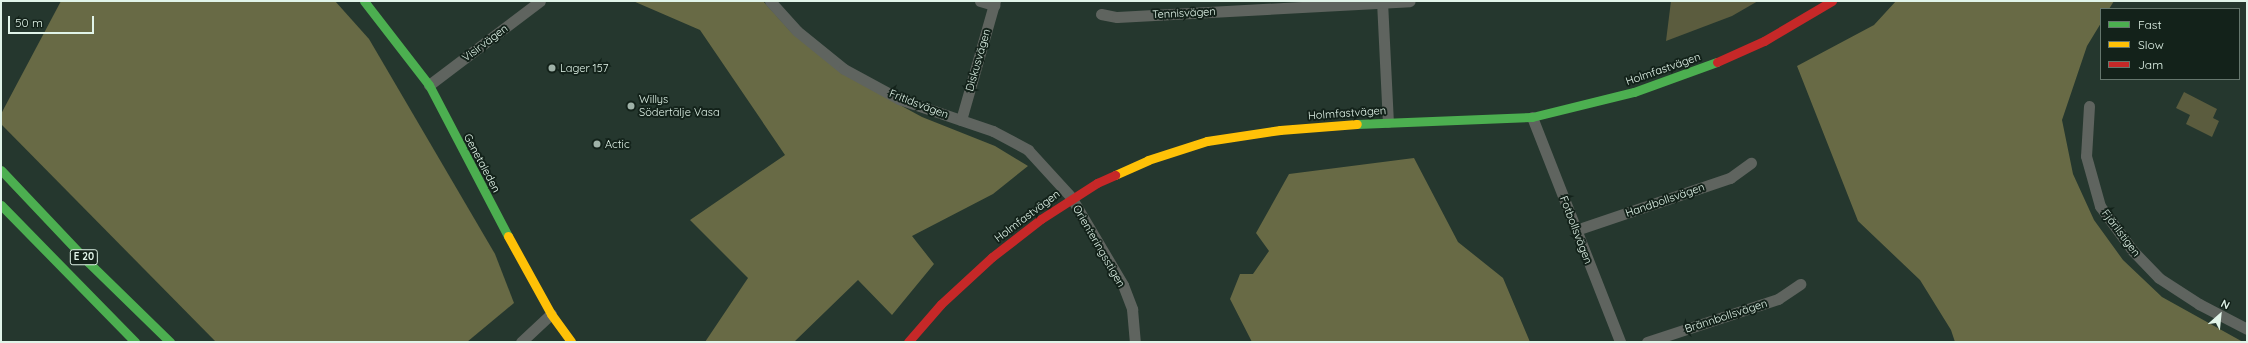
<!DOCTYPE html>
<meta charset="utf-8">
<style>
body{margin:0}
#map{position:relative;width:2248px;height:343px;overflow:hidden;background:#25372e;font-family:Quicksand,sans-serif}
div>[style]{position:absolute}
.green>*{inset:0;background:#5b5c3e}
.forest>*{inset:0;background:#686a45}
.street>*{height:11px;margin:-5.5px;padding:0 5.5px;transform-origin:5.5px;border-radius:5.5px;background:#5f645f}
.fast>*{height:9px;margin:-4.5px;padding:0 4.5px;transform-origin:4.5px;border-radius:4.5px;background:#4caf50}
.slow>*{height:9px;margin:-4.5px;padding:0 4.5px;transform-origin:4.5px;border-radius:4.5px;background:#ffc107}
.jam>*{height:9px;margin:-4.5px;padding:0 4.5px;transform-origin:4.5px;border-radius:4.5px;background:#c62828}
.dots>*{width:11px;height:11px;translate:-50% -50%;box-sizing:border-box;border:2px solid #13221a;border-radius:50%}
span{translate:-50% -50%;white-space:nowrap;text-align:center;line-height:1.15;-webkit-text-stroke:4px #13221a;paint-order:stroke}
.shield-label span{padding:1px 3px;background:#13221a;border:1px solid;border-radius:3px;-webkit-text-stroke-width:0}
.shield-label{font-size:10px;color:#e1f4e9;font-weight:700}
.street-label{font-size:11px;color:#e1f4e9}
.poi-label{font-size:11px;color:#e1f4e9}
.left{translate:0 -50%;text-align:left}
.frame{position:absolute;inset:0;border:2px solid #e1f4e9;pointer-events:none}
.legend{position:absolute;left:2100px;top:8px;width:140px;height:72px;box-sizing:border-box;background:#13221a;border:1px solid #65766d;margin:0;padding:5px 7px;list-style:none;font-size:12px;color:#e1f4e9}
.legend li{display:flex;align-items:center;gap:8px;height:20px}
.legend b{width:20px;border:1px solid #65766d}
.north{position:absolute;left:2200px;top:295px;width:40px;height:40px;-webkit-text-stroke:3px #13221a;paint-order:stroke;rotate:27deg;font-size:11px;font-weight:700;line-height:16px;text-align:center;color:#e1f4e9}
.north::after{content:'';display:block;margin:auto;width:14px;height:18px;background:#e1f4e9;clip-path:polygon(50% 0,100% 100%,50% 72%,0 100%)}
.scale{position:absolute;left:8px;top:16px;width:86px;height:18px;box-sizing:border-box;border:2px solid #e1f4e9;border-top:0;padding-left:5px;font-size:12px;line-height:14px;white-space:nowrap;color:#e1f4e9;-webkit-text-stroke:3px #13221a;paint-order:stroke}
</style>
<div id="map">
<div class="green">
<div style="clip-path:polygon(1671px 1px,1758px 1px,1732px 16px,1666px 41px)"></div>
<div style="clip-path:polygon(2184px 92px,2217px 109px,2213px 118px,2219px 121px,2212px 137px,2186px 124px,2190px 115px,2176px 108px)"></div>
</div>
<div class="forest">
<div style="clip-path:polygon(61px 1px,335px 1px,369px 39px,495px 254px,514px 303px,467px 342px,216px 342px,1px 124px,1px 114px)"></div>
<div style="clip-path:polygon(633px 1px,763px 1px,792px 33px,865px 86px,922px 117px,995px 146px,1028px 166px,993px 194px,912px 236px,934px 264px,892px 315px,858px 280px,794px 342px,705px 342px,748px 278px,690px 220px,785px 155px,700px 30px)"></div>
<div style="clip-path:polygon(1896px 1px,2114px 1px,2109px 9px,2101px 9px,2101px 23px,2087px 46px,2062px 120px,2073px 174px,2094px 220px,2123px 260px,2162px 297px,2243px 342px,1955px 342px,1951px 330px,1920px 280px,1858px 221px,1797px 66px,1874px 25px)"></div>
<div style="clip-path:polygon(1414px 158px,1458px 242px,1503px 278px,1530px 342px,1252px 342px,1230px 299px,1240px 274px,1253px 274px,1269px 251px,1256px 233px,1289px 174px)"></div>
</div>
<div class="street">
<div style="left:770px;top:1px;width:40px;rotate:48deg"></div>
<div style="left:797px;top:31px;width:60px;rotate:39deg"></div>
<div style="left:844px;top:69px;width:63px;rotate:28.6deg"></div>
<div style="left:899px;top:99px;width:99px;rotate:18.8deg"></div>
<div style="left:993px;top:131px;width:40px;rotate:28deg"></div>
<div style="left:1028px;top:150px;width:64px;rotate:47.5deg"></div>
<div style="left:1071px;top:197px;width:102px;rotate:59.4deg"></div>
<div style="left:1123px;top:285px;width:26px;rotate:69deg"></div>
<div style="left:1132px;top:309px;width:33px;rotate:85deg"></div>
<div style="left:980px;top:1px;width:15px;rotate:16deg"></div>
<div style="left:1382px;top:1px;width:121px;rotate:87.2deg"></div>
<div style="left:1101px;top:14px;width:16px;rotate:11deg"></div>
<div style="left:1117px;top:17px;width:293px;rotate:-3.1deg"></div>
<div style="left:429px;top:85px;width:139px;rotate:-37.1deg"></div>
<div style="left:2089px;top:106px;width:50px;rotate:93.4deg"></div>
<div style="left:2086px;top:156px;width:52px;rotate:74.4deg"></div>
<div style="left:2100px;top:206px;width:56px;rotate:53.7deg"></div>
<div style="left:2133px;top:251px;width:37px;rotate:46deg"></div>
<div style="left:2159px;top:278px;width:48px;rotate:33deg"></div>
<div style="left:2199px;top:304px;width:54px;rotate:27.5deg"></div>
<div style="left:1532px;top:117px;width:242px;rotate:68.6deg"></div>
<div style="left:961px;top:120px;width:124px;rotate:-74.1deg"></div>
<div style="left:1576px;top:230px;width:163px;rotate:-18.7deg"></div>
<div style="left:1730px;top:178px;width:26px;rotate:-36deg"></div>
<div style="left:521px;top:342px;width:41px;rotate:-43deg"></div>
<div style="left:1647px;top:342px;width:138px;rotate:-18.2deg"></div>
<div style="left:1778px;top:299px;width:27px;rotate:-34deg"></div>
</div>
<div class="fast">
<div style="left:364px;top:1px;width:106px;rotate:52.3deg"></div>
<div style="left:429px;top:85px;width:170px;rotate:62.4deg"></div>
<div style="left:1357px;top:124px;width:175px;rotate:-2.3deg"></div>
<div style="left:1532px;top:117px;width:105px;rotate:-13.8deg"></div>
<div style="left:1634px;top:92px;width:88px;rotate:-19.9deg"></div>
<div style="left:1px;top:170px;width:127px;rotate:46.6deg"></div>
<div style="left:88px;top:262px;width:115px;rotate:44.3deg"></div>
<div style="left:1px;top:205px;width:192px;rotate:45.6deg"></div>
</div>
<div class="slow">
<div style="left:1115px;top:175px;width:36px;rotate:-24deg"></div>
<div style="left:1148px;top:160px;width:62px;rotate:-17.9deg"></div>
<div style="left:1207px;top:141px;width:74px;rotate:-8.6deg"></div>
<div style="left:1280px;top:130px;width:77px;rotate:-4.5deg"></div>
<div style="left:508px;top:236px;width:89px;rotate:61.1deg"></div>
<div style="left:551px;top:314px;width:34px;rotate:54deg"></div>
</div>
<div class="jam">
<div style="left:1717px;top:62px;width:51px;rotate:-24.1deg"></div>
<div style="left:1764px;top:41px;width:79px;rotate:-30.5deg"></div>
<div style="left:908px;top:342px;width:50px;rotate:-49deg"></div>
<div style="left:941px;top:304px;width:69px;rotate:-42.7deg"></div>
<div style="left:992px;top:257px;width:62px;rotate:-37.8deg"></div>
<div style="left:1041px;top:219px;width:67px;rotate:-32.7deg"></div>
<div style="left:1097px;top:183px;width:20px;rotate:-24deg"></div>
</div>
<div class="dots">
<div style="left:552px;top:68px;background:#9fb2a8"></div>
<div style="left:631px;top:106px;background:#9fb2a8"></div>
<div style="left:597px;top:144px;background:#9fb2a8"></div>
</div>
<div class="shield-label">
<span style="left:84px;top:257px">E 20</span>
</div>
<div class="street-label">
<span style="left:1184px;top:13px;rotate:-3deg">Tennisvägen</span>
<span style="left:485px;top:43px;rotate:-37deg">Visirvägen</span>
<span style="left:978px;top:60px;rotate:-74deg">Diskusvägen</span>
<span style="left:1663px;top:69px;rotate:-19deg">Holmfastvägen</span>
<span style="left:919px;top:104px;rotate:21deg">Fritidsvägen</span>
<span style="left:1347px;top:113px;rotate:-4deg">Holmfastvägen</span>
<span style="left:482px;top:163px;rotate:62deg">Genetaleden</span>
<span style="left:1665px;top:200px;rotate:-19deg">Handbollsvägen</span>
<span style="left:1027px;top:216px;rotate:-37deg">Holmfastvägen</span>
<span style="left:1576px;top:230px;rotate:69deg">Fotbollsvägen</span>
<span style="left:2121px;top:233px;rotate:53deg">Fjärilstigen</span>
<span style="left:1099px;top:246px;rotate:60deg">Orienteringsstigen</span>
<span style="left:1726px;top:316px;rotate:-18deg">Brännbollsvägen</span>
</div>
<div class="poi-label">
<span class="left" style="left:560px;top:68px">Lager 157</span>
<span class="left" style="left:639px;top:106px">Willys<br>Södertälje Vasa</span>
<span class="left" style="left:605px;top:144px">Actic</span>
</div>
<div class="frame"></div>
<ul class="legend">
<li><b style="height:5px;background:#4caf50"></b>Fast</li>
<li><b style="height:5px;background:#ffc107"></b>Slow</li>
<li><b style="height:5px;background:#c62828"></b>Jam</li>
</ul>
<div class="north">N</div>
<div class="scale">50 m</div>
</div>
